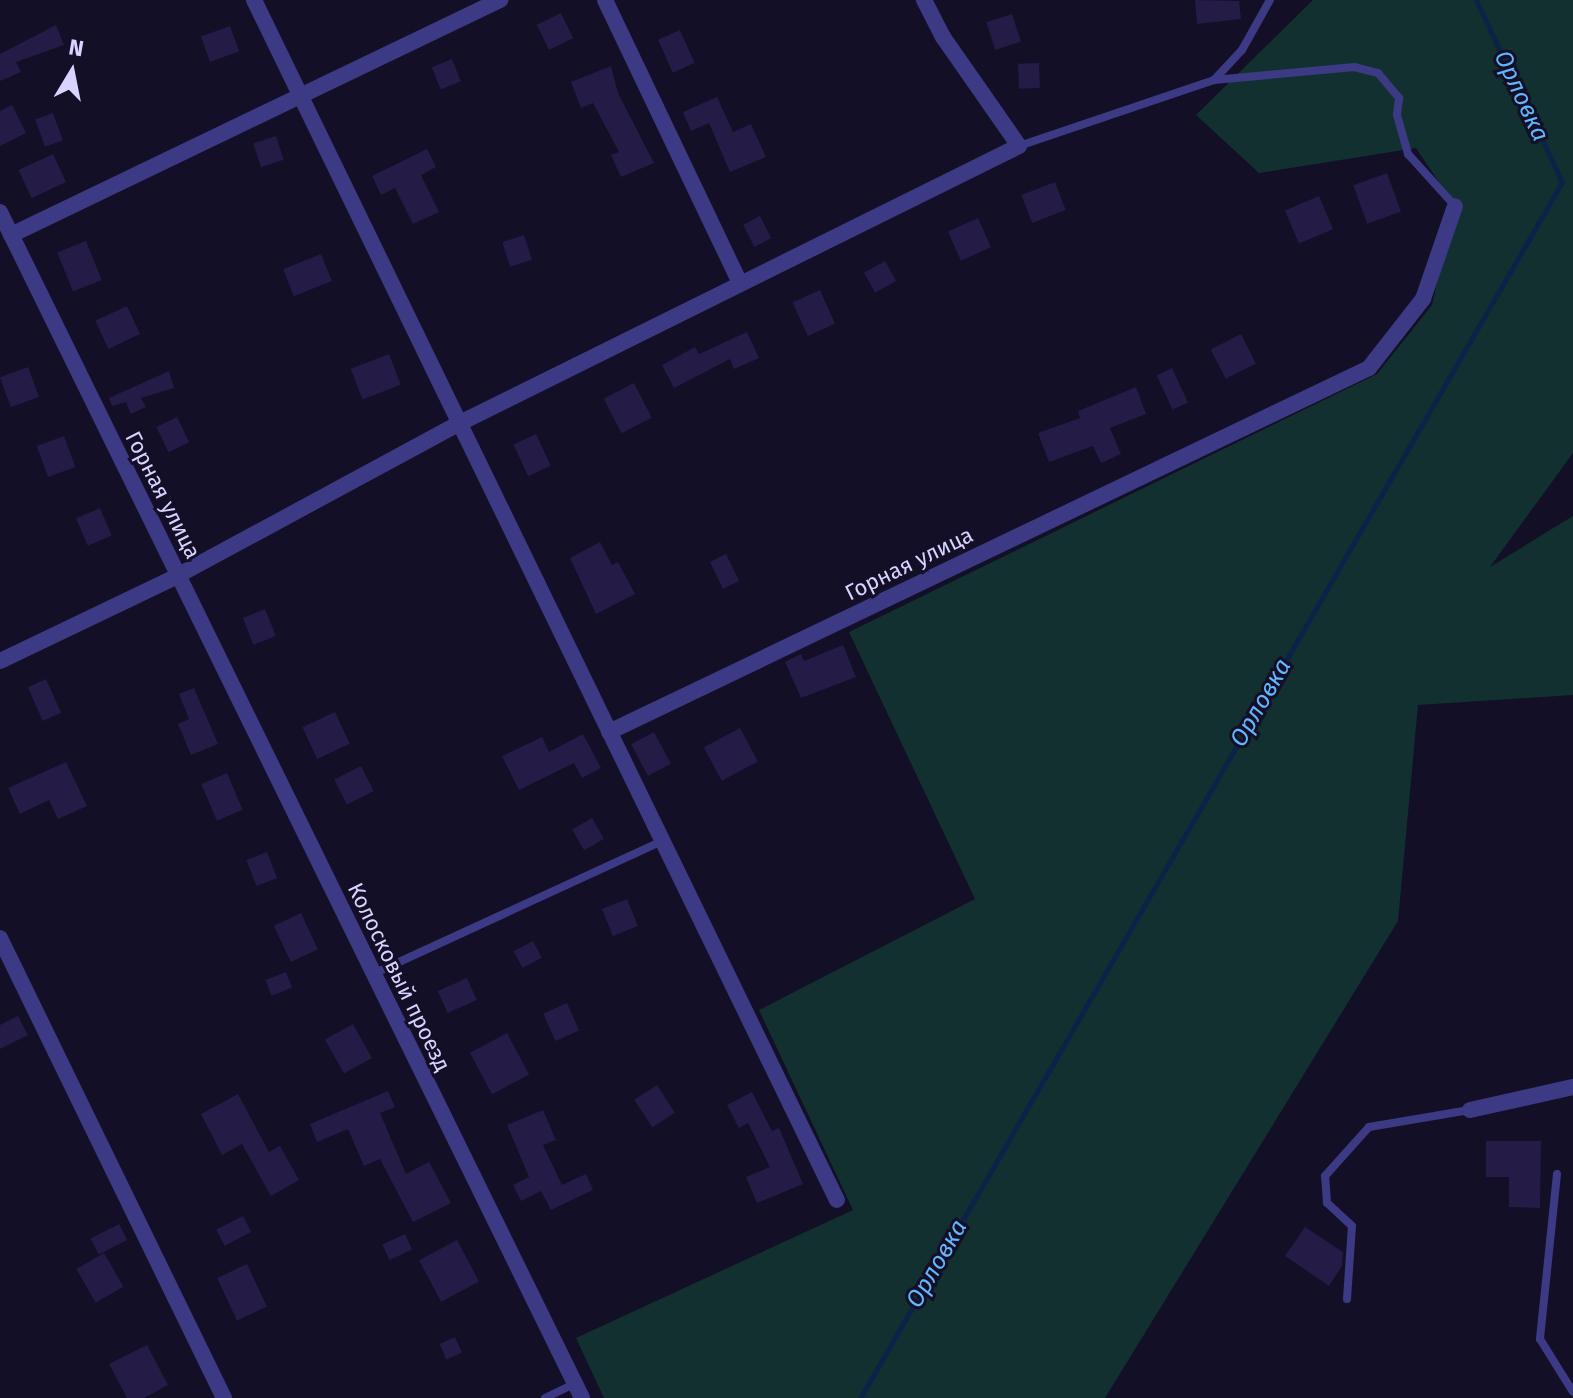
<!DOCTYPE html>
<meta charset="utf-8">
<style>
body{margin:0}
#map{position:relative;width:1573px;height:1398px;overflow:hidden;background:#130f26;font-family:"Fira Sans",sans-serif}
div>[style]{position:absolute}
.green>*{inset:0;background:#12302f}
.stream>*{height:5px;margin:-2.5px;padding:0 2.5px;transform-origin:2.5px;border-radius:2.5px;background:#0c2248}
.building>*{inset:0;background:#241b47;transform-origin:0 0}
.lane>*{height:8px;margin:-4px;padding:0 4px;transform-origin:4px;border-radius:4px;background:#3d3a85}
.street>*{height:16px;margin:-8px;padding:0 8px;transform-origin:8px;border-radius:8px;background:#3d3a85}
span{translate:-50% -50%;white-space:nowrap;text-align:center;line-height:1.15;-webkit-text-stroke:6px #130f26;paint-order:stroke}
.street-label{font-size:22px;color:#d9d4ff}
.water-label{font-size:24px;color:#62b6ff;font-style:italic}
.north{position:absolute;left:32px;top:32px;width:80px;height:80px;-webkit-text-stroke:6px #130f26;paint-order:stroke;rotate:10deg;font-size:22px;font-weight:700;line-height:32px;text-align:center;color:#d9d4ff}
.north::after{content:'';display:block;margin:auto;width:28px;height:36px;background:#d9d4ff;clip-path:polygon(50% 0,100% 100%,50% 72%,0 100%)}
</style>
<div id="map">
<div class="green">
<div style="clip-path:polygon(1313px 0,1573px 0,1573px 453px,1490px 567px,1573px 516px,1573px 695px,1418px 705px,1398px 921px,1105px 1398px,604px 1398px,576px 1338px,853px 1210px,759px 1010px,975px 899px,849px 632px,1377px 374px,1432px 305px,1455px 206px,1416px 148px,1259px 173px,1196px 115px)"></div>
</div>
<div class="stream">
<div style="left:860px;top:1398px;width:1404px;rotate:-60deg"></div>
<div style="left:1562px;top:182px;width:201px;rotate:-115.3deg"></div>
</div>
<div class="building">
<div style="clip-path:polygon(1195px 0,1239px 1px,1241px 19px,1197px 24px)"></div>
<div style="left:561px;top:13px;width:28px;height:27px;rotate:64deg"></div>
<div style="left:1012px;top:14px;width:29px;height:27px;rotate:72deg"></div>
<div style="clip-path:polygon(56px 25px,64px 45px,16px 62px,21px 72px,0 81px,0 54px)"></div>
<div style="left:230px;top:26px;width:27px;height:31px;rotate:70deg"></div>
<div style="left:680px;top:30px;width:36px;height:24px;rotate:66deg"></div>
<div style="left:452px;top:59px;width:24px;height:22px;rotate:68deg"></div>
<div style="left:1039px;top:63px;width:25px;height:21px;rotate:88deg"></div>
<div style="clip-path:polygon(611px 66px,618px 93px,654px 163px,621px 177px,611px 155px,619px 152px,593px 103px,581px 108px,571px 82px)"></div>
<div style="clip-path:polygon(717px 97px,733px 132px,751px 124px,766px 157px,730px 172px,709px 123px,691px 131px,683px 112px)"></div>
<div style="clip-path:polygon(12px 105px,26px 133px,0 146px,0 111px)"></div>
<div style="left:53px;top:113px;width:29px;height:19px;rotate:70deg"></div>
<div style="left:276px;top:136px;width:25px;height:24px;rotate:72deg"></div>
<div style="clip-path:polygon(427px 149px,436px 167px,421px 175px,439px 212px,413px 224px,395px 188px,381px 195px,372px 176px)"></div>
<div style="left:53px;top:154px;width:31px;height:38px;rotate:65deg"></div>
<div style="left:1387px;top:173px;width:41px;height:36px;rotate:70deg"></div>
<div style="left:1055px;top:182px;width:30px;height:36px;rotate:69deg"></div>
<div style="left:1319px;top:196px;width:36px;height:37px;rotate:67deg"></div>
<div style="left:760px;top:216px;width:25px;height:19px;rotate:63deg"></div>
<div style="left:978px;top:218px;width:32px;height:33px;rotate:66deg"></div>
<div style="left:524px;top:235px;width:26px;height:23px;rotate:72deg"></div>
<div style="left:86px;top:241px;width:42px;height:31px;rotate:68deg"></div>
<div style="left:321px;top:254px;width:29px;height:41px;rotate:68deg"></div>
<div style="left:885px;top:261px;width:23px;height:24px;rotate:61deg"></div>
<div style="left:820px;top:290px;width:37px;height:30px;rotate:66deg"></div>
<div style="left:127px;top:306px;width:31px;height:35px;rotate:65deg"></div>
<div style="clip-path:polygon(747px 332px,759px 358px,734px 369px,730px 359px,674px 388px,662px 365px,695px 347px,699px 354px)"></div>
<div style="left:1241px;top:334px;width:33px;height:34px;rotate:63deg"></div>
<div style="left:389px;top:354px;width:33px;height:41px;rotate:69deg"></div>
<div style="left:28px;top:367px;width:32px;height:30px;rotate:70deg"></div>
<div style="left:1172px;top:368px;width:38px;height:17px;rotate:65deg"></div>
<div style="clip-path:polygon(169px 371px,174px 388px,141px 398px,146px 407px,131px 414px,126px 402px,112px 406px,109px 398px)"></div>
<div style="left:634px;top:383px;width:39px;height:34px;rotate:63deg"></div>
<div style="clip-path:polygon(1136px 387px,1146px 414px,1110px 428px,1121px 454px,1101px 463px,1093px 446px,1049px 462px,1038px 433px,1080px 418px,1078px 411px)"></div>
<div style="left:177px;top:417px;width:28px;height:23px;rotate:64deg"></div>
<div style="left:536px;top:434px;width:35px;height:25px;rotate:65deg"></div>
<div style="left:64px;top:436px;width:33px;height:29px;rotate:70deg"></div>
<div style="left:100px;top:508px;width:30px;height:26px;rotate:67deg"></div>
<div style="clip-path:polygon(600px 542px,612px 565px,618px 562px,635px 594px,596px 614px,570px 558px)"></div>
<div style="left:726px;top:554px;width:30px;height:18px;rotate:64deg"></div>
<div style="left:265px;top:609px;width:29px;height:24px;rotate:68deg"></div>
<div style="clip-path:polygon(843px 645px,856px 677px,801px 698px,785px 662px,801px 654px,804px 661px)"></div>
<div style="left:46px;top:679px;width:37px;height:20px;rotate:66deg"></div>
<div style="clip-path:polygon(194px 688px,218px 744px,191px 755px,178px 724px,189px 719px,179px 694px)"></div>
<div style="left:335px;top:712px;width:35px;height:36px;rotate:65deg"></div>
<div style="left:740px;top:728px;width:38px;height:41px;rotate:62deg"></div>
<div style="left:654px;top:732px;width:36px;height:26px;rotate:62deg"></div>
<div style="clip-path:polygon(583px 734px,601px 768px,582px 778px,574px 763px,519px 790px,502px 756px,542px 737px,549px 752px)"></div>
<div style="clip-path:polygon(66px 762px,87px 806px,58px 819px,49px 800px,20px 814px,8px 788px)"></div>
<div style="left:361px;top:766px;width:28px;height:30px;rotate:63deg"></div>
<div style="left:227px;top:773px;width:40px;height:28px;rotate:67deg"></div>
<div style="left:592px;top:818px;width:24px;height:23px;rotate:60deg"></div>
<div style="left:267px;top:852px;width:28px;height:22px;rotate:69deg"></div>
<div style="left:627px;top:899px;width:29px;height:27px;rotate:68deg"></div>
<div style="left:301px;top:913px;width:40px;height:30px;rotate:65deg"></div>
<div style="left:533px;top:941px;width:19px;height:22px;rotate:62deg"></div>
<div style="left:286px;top:972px;width:17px;height:22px;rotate:69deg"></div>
<div style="left:467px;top:978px;width:24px;height:32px;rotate:66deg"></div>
<div style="left:567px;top:1003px;width:30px;height:26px;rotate:66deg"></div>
<div style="clip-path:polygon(18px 1016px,28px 1035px,0 1049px,0 1025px)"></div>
<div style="left:353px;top:1024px;width:39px;height:32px;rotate:61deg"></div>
<div style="left:507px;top:1033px;width:47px;height:42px;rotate:62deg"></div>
<div style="left:657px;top:1085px;width:33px;height:27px;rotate:57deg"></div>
<div style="clip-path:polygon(388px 1091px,395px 1107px,380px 1113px,406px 1174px,429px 1162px,451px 1203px,413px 1222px,380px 1159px,364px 1166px,348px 1129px,317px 1142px,310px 1124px)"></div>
<div style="clip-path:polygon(752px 1092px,772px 1131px,779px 1128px,803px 1184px,757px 1203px,746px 1177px,770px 1167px,748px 1123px,739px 1128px,727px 1105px)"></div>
<div style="clip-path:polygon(238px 1094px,269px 1152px,280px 1146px,299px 1180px,271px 1196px,242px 1144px,222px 1155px,201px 1114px)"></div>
<div style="clip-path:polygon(543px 1110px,556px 1140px,543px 1145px,562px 1185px,586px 1174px,593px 1190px,551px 1210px,541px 1191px,521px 1201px,513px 1185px,529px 1177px,507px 1125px)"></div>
<div style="clip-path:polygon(1486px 1141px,1541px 1141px,1540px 1208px,1509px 1207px,1509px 1177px,1486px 1177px)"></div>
<div style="left:243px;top:1216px;width:18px;height:30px;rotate:63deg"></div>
<div style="left:119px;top:1224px;width:18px;height:32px;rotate:63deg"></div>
<div style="clip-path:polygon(1305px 1227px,1343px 1252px,1342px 1266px,1329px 1286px,1285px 1256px)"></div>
<div style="left:405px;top:1234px;width:17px;height:25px;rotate:65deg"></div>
<div style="left:457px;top:1240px;width:47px;height:43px;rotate:62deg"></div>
<div style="left:104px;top:1253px;width:39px;height:32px;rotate:60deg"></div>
<div style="left:247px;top:1264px;width:47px;height:33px;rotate:65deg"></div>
<div style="left:455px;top:1337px;width:17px;height:17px;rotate:66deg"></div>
<div style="clip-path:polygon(147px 1345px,168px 1385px,144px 1398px,127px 1398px,109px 1364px)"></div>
</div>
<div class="lane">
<div style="left:1214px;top:80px;width:141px;rotate:-5.3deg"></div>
<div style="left:1354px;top:67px;width:25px;rotate:14deg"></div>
<div style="left:1378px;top:73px;width:33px;rotate:50deg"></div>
<div style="left:1399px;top:98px;width:17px;rotate:97deg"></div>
<div style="left:1397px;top:115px;width:41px;rotate:74.2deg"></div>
<div style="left:1408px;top:154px;width:70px;rotate:47.9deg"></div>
<div style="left:1019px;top:146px;width:206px;rotate:-18.7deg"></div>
<div style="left:1214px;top:80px;width:41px;rotate:-47deg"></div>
<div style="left:1242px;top:50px;width:57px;rotate:-60.8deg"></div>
<div style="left:373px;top:974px;width:318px;rotate:-24.7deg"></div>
<div style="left:1557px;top:1174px;width:166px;rotate:95.9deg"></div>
<div style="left:1540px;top:1339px;width:62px;rotate:58.1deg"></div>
<div style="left:1347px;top:1299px;width:73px;rotate:-86.1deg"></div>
<div style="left:1352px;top:1226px;width:34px;rotate:-137deg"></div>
<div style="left:1327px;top:1203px;width:27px;rotate:-94deg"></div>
<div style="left:1325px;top:1176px;width:66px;rotate:-48.1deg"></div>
<div style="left:1369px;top:1127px;width:102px;rotate:-9.6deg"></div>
<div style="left:545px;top:1398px;width:32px;rotate:-26deg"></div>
</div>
<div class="street">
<div style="left:254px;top:0;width:1334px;rotate:64.09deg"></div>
<div style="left:605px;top:0;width:314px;rotate:64.5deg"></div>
<div style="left:0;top:212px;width:1321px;rotate:63.86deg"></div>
<div style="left:11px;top:235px;width:543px;rotate:-25.67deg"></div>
<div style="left:0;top:661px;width:194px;rotate:-25.6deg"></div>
<div style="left:175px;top:577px;width:324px;rotate:-28.4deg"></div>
<div style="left:460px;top:423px;width:624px;rotate:-26.36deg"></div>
<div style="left:1019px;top:146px;width:133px;rotate:-124.9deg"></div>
<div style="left:943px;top:37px;width:42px;rotate:-117.2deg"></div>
<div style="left:609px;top:732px;width:843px;rotate:-25.59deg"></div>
<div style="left:1369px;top:368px;width:88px;rotate:-52deg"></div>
<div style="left:1423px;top:299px;width:98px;rotate:-71deg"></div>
<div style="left:0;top:938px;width:512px;rotate:64.04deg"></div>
<div style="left:1470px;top:1110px;width:106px;rotate:-12.6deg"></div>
</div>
<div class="street-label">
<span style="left:163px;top:495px;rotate:63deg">Горная улица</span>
<span style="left:909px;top:564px;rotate:-26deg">Горная улица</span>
<span style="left:399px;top:977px;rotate:64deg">Колосковый проезд</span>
</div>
<div class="water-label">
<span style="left:1521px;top:96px;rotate:65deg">Орловка</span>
<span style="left:1261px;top:703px;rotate:-60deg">Орловка</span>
<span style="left:937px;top:1264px;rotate:-60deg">Орловка</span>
</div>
<div class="north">N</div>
</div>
